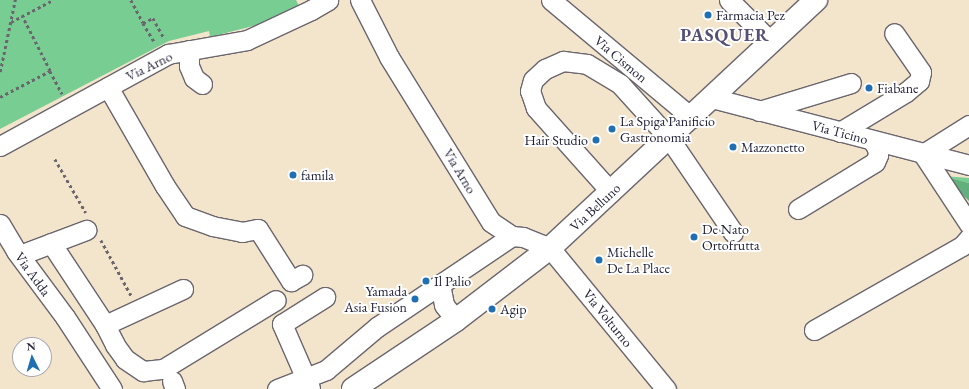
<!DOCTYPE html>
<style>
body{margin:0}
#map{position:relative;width:969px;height:389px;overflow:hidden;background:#f2e5cc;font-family:"EB Garamond",serif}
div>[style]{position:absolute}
.green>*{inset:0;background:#78ce92}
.forest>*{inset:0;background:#62b17c}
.path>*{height:2.5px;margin-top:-1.25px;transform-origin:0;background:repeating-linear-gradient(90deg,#6b666e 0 3px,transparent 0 6px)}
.roads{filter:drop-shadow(1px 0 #6b666e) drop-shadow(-1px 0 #6b666e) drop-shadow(0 1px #6b666e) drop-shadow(0 -1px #6b666e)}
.minor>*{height:19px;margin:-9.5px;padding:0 9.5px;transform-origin:9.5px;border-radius:9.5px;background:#fff}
.major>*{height:22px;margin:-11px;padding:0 11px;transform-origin:11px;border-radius:11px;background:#fff}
.dots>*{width:11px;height:11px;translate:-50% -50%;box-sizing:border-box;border:2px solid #fff;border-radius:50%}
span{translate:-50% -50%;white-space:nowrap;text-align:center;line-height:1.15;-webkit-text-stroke:4px #fff;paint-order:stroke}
.poi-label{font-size:14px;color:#22223b}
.left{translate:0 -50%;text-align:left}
.right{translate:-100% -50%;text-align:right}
.street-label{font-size:14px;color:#22223b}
.district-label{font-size:18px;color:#565077;font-weight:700;letter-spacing:1px}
.north{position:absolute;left:12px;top:337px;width:40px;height:40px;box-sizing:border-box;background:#fff;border:1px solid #a7a7b1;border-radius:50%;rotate:355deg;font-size:11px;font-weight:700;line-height:16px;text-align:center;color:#22223b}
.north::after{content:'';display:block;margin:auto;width:14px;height:18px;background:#1f6fb2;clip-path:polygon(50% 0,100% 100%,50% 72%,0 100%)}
</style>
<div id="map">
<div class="green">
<div style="clip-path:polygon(0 0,296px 0,300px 8px,273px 21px,210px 37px,209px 31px,169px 41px,0 129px)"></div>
<div style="clip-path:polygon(943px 176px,969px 178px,969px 183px)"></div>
</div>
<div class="forest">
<div style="clip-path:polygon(943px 176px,969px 183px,969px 201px)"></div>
</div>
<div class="path">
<div style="left:131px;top:0;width:26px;rotate:62deg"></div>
<div style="left:143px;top:23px;width:11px;rotate:-27deg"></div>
<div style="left:153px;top:18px;width:23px;rotate:61deg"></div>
<div style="left:11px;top:22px;width:47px;rotate:-27.6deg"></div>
<div style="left:143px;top:23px;width:23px;rotate:59deg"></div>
<div style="left:50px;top:71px;width:26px;rotate:62deg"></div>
<div style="left:0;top:72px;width:74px;rotate:-78.2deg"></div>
<div style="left:0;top:97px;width:56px;rotate:-27.5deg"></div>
<div style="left:50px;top:71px;width:62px;rotate:-117deg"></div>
<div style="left:55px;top:159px;width:62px;rotate:60.1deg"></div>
<div style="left:101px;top:240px;width:63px;rotate:61.4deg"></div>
</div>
<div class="roads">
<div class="minor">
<div style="left:360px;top:0;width:64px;rotate:63deg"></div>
<div style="left:389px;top:57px;width:194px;rotate:58.3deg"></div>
<div style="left:491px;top:222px;width:25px;rotate:34deg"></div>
<div style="left:512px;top:236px;width:11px;rotate:5deg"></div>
<div style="left:523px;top:237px;width:29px;rotate:22deg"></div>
<div style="left:550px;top:248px;width:183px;rotate:50.6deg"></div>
<div style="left:551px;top:0;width:184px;rotate:39.9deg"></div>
<div style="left:729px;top:0;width:59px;rotate:45deg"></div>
<div style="left:189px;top:50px;width:16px;rotate:90deg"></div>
<div style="left:189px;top:66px;width:13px;rotate:67deg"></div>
<div style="left:194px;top:78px;width:10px;rotate:37deg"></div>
<div style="left:108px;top:87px;width:114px;rotate:60.1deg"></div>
<div style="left:165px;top:186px;width:36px;rotate:56deg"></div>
<div style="left:185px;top:216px;width:29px;rotate:20deg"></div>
<div style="left:212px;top:226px;width:31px;rotate:11deg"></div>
<div style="left:242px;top:232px;width:16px;rotate:-11deg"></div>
<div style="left:258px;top:229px;width:62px;rotate:57.6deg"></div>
<div style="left:291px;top:281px;width:13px;rotate:-29deg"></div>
<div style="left:712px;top:98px;width:266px;rotate:14.6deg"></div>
<div style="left:759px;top:111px;width:96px;rotate:-16.9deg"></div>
<div style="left:969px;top:125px;width:54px;rotate:147.8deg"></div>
<div style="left:923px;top:154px;width:84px;rotate:56.7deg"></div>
<div style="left:840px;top:132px;width:77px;rotate:-31.2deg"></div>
<div style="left:906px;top:92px;width:17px;rotate:-40deg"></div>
<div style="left:919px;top:81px;width:9px;rotate:-77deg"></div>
<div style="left:921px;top:72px;width:47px;rotate:-124.7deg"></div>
<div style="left:0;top:146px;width:192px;rotate:-28.7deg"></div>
<div style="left:168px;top:54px;width:80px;rotate:-10deg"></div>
<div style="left:247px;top:40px;width:71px;rotate:-25.1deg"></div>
<div style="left:311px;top:10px;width:20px;rotate:-30deg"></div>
<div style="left:611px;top:192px;width:113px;rotate:-131.8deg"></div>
<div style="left:536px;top:108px;width:18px;rotate:-109deg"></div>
<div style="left:530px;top:91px;width:11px;rotate:-75deg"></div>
<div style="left:533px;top:80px;width:16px;rotate:-43deg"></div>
<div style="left:545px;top:69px;width:20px;rotate:-24deg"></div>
<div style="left:563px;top:61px;width:24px;rotate:7deg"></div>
<div style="left:587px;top:64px;width:39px;rotate:31deg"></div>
<div style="left:620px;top:84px;width:73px;rotate:47.8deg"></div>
<div style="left:669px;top:138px;width:114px;rotate:55.8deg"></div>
<div style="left:798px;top:209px;width:90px;rotate:-31.4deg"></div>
<div style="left:875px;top:162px;width:8px;rotate:-67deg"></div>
<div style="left:878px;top:155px;width:7px;rotate:-98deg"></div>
<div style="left:877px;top:148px;width:9px;rotate:-122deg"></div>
<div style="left:0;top:224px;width:31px;rotate:59deg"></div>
<div style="left:16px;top:251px;width:82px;rotate:53.4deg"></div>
<div style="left:65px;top:317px;width:86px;rotate:56.9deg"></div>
<div style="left:51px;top:243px;width:98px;rotate:56.6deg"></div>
<div style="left:105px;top:325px;width:22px;rotate:63deg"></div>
<div style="left:115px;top:345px;width:17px;rotate:54deg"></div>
<div style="left:125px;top:359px;width:22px;rotate:34deg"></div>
<div style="left:143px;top:371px;width:20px;rotate:-6deg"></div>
<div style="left:163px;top:369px;width:132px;rotate:-31.4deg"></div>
<div style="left:20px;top:255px;width:71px;rotate:-20.7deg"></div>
<div style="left:440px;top:284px;width:21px;rotate:79deg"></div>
<div style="left:444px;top:305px;width:19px;rotate:51deg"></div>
<div style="left:105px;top:325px;width:86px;rotate:-24.8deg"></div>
<div style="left:814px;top:330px;width:170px;rotate:-29.6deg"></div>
<div style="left:962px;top:246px;width:11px;rotate:-49deg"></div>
<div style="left:172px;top:381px;width:9px;rotate:69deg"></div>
<div style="left:310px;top:388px;width:70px;rotate:-113.6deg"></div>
<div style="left:282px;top:324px;width:51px;rotate:-32.1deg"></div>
<div style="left:277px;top:389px;width:53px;rotate:-21.2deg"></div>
<div style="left:326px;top:370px;width:67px;rotate:-40.1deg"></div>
<div style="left:377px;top:327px;width:163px;rotate:-34deg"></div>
</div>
<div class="major">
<div style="left:353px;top:389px;width:124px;rotate:-33.8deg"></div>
<div style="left:456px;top:320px;width:118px;rotate:-37.5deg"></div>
<div style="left:550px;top:248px;width:364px;rotate:-43deg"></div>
</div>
</div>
<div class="dots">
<div style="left:708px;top:15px;background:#1f6fb2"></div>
<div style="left:869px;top:88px;background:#1f6fb2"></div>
<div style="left:612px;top:129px;background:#1f6fb2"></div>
<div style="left:596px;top:140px;background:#1f6fb2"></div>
<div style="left:733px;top:147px;background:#1f6fb2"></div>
<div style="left:293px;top:175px;background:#1f6fb2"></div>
<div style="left:694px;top:237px;background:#1f6fb2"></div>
<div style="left:599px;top:260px;background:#1f6fb2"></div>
<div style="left:426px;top:281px;background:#1f6fb2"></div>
<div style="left:415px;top:299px;background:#1f6fb2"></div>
<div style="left:492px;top:309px;background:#1f6fb2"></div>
</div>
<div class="poi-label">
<span class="left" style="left:716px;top:15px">Farmacia Pez</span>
<span class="left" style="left:877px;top:88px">Fiabane</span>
<span class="left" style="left:620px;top:129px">La Spiga Panificio<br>Gastronomia</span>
<span class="right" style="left:588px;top:140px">Hair Studio</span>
<span class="left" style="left:741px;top:147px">Mazzonetto</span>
<span class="left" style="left:301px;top:175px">famila</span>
<span class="left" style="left:702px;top:237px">De Nato<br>Ortofrutta</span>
<span class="left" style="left:607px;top:260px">Michelle<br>De La Place</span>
<span class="left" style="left:434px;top:281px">Il Palio</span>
<span class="right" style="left:407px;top:299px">Yamada<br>Asia Fusion</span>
<span class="left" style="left:500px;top:309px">Agip</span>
</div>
<div class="street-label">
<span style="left:621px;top:59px;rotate:40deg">Via Cismon</span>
<span style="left:149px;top:66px;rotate:-26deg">Via Arno</span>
<span style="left:840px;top:132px;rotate:15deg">Via Ticino</span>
<span style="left:460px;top:171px;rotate:59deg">Via Arno</span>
<span style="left:595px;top:207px;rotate:-43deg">Via Belluno</span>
<span style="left:33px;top:274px;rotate:54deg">Via Adda</span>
<span style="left:608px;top:318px;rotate:51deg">Via Volturno</span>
</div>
<div class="district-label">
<span style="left:725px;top:35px">PASQUER</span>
</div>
<div class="north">N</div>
</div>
